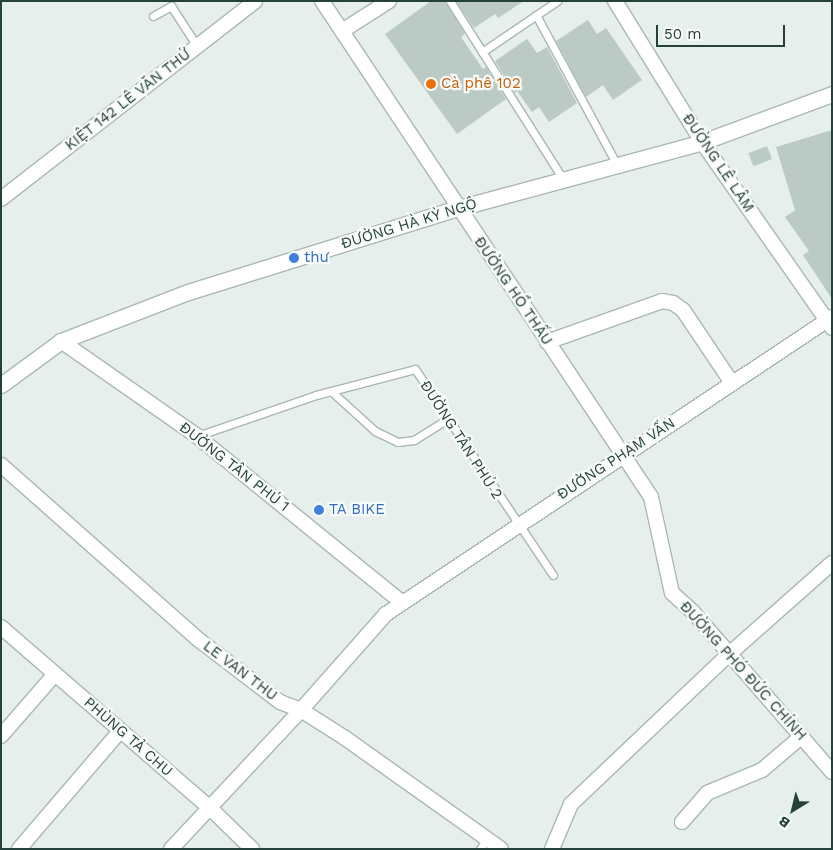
<!DOCTYPE html>
<meta charset="utf-8">
<style>
body{margin:0}
#map{position:relative;width:833px;height:850px;overflow:hidden;background:#e6efeb;font-family:"Work Sans",sans-serif}
div>[style]{position:absolute}
.building>*{inset:0;background:#bbcac4;transform-origin:0 0}
.roads{filter:drop-shadow(1px 0 #a8b8b2) drop-shadow(-1px 0 #a8b8b2) drop-shadow(0 1px #a8b8b2) drop-shadow(0 -1px #a8b8b2)}
.lane>*{height:7px;margin:-3.5px;padding:0 3.5px;transform-origin:3.5px;border-radius:3.5px;background:#fff}
.street>*{height:14px;margin:-7px;padding:0 7px;transform-origin:7px;border-radius:7px;background:#fff}
.secondary>*{height:15px;margin:-7.5px;padding:0 7.5px;transform-origin:7.5px;border-radius:7.5px;background:#fff}
.dots>*{width:14px;height:14px;translate:-50% -50%;box-sizing:border-box;border:2px solid #f7fbf9;border-radius:50%}
span{translate:-50% -50%;white-space:nowrap;text-align:center;line-height:1.15;-webkit-text-stroke:4.5px #f7fbf9;paint-order:stroke}
.food-label{font-size:15px;color:#c56008}
.left{translate:0 -50%;text-align:left}
.street-label{font-size:15px;color:#24423a}
.shop-label{font-size:15px;color:#366cbe}
.frame{position:absolute;inset:0;border:2px solid #24423a;pointer-events:none}
.north{position:absolute;left:768px;top:785px;width:50px;height:50px;-webkit-text-stroke:4px #f7fbf9;paint-order:stroke;rotate:216deg;font-size:14px;font-weight:700;line-height:20px;text-align:center;color:#24423a}
.north::after{content:'';display:block;margin:auto;width:18px;height:22px;background:#24423a;clip-path:polygon(50% 0,100% 100%,50% 72%,0 100%)}
.scale{position:absolute;left:656px;top:25px;width:129px;height:22px;box-sizing:border-box;border:2px solid #24423a;border-top:0;padding-left:6px;font-size:15px;line-height:18px;white-space:nowrap;color:#24423a;-webkit-text-stroke:4px #f7fbf9;paint-order:stroke}
</style>
<div id="map">
<div class="building">
<div style="clip-path:polygon(431px 1px,445px 1px,465px 34px,461px 37px,483px 69px,486px 67px,506px 99px,457px 134px,385px 34px)"></div>
<div style="clip-path:polygon(456px 1px,524px 1px,498px 18px,495px 14px,474px 28px)"></div>
<div style="clip-path:polygon(588px 20px,597px 34px,606px 28px,642px 80px,613px 100px,603px 85px,586px 97px,556px 41px)"></div>
<div style="clip-path:polygon(527px 39px,537px 53px,547px 47px,577px 103px,549px 122px,539px 107px,532px 112px,517px 91px,515px 93px,495px 61px)"></div>
<div style="clip-path:polygon(832px 130px,832px 299px,803px 255px,809px 251px,785px 217px,795px 210px,776px 147px)"></div>
<div style="left:767px;top:146px;width:14px;height:20px;rotate:69deg"></div>
</div>
<div class="roads">
<div class="lane">
<div style="left:450px;top:1px;width:211px;rotate:57.6deg"></div>
<div style="left:536px;top:15px;width:170px;rotate:61.6deg"></div>
<div style="left:153px;top:16px;width:21px;rotate:-29deg"></div>
<div style="left:171px;top:6px;width:48px;rotate:57deg"></div>
<div style="left:482px;top:52px;width:91px;rotate:-34.2deg"></div>
<div style="left:331px;top:391px;width:59px;rotate:42.3deg"></div>
<div style="left:375px;top:431px;width:25px;rotate:26deg"></div>
<div style="left:398px;top:442px;width:16px;rotate:-7deg"></div>
<div style="left:414px;top:440px;width:40px;rotate:-32deg"></div>
<div style="left:197px;top:436px;width:126px;rotate:-19deg"></div>
<div style="left:316px;top:395px;width:102px;rotate:-14.7deg"></div>
<div style="left:415px;top:369px;width:248px;rotate:56.2deg"></div>
<div style="left:480px;top:849px;width:12px;rotate:-55deg"></div>
</div>
<div class="street">
<div style="left:322px;top:1px;width:595px;rotate:56.44deg"></div>
<div style="left:651px;top:497px;width:98px;rotate:77.7deg"></div>
<div style="left:672px;top:593px;width:28px;rotate:42deg"></div>
<div style="left:693px;top:612px;width:212px;rotate:49deg"></div>
<div style="left:615px;top:1px;width:166px;rotate:58.3deg"></div>
<div style="left:702px;top:142px;width:227px;rotate:55deg"></div>
<div style="left:342px;top:31px;width:56px;rotate:-32.6deg"></div>
<div style="left:1px;top:199px;width:322px;rotate:-37.9deg"></div>
<div style="left:61px;top:341px;width:166px;rotate:34.9deg"></div>
<div style="left:197px;top:436px;width:263px;rotate:39.1deg"></div>
<div style="left:547px;top:342px;width:122px;rotate:-19.6deg"></div>
<div style="left:662px;top:301px;width:11px;rotate:10deg"></div>
<div style="left:673px;top:303px;width:12px;rotate:35deg"></div>
<div style="left:683px;top:310px;width:88px;rotate:56.1deg"></div>
<div style="left:1px;top:465px;width:264px;rotate:41.5deg"></div>
<div style="left:199px;top:640px;width:102px;rotate:37.4deg"></div>
<div style="left:280px;top:702px;width:22px;rotate:21deg"></div>
<div style="left:301px;top:710px;width:52px;rotate:32.5deg"></div>
<div style="left:345px;top:738px;width:191px;rotate:35.4deg"></div>
<div style="left:1px;top:627px;width:274px;rotate:40.9deg"></div>
<div style="left:208px;top:806px;width:62px;rotate:44.3deg"></div>
<div style="left:1px;top:736px;width:82px;rotate:-48.9deg"></div>
<div style="left:682px;top:822px;width:38px;rotate:-49deg"></div>
<div style="left:707px;top:793px;width:60px;rotate:-22.7deg"></div>
<div style="left:762px;top:770px;width:52px;rotate:-40.4deg"></div>
<div style="left:19px;top:849px;width:155px;rotate:-49.4deg"></div>
<div style="left:171px;top:849px;width:190px;rotate:-46.9deg"></div>
<div style="left:301px;top:710px;width:128px;rotate:-48.5deg"></div>
<div style="left:386px;top:614px;width:536px;rotate:-33.66deg"></div>
<div style="left:552px;top:849px;width:49px;rotate:-67.1deg"></div>
<div style="left:571px;top:804px;width:216px;rotate:-43.5deg"></div>
<div style="left:728px;top:655px;width:139px;rotate:-41.5deg"></div>
</div>
<div class="secondary">
<div style="left:1px;top:385px;width:74px;rotate:-36.3deg"></div>
<div style="left:61px;top:341px;width:136px;rotate:-21.1deg"></div>
<div style="left:188px;top:292px;width:283px;rotate:-17.3deg"></div>
<div style="left:458px;top:208px;width:253px;rotate:-15.1deg"></div>
<div style="left:702px;top:142px;width:139px;rotate:-20.3deg"></div>
</div>
</div>
<div class="dots">
<div style="left:431px;top:84px;background:#e8710a"></div>
<div style="left:294px;top:258px;background:#3f7fe0"></div>
<div style="left:319px;top:510px;background:#3f7fe0"></div>
</div>
<div class="food-label">
<span class="left" style="left:441px;top:84px">Cà phê 102</span>
</div>
<div class="street-label">
<span style="left:128px;top:100px;rotate:-38deg">KIỆT 142 LÊ VĂN THỨ</span>
<span style="left:718px;top:163px;rotate:56deg">ĐƯỜNG LÊ LÂM</span>
<span style="left:409px;top:224px;rotate:-17deg">ĐƯỜNG HÀ KỲ NGỘ</span>
<span style="left:513px;top:291px;rotate:56deg">ĐƯỜNG HỒ THẤU</span>
<span style="left:461px;top:440px;rotate:57deg">ĐƯỜNG TÂN PHÚ 2</span>
<span style="left:616px;top:459px;rotate:-33deg">ĐƯỜNG PHẠM VẤN</span>
<span style="left:234px;top:467px;rotate:38deg">ĐƯỜNG TÂN PHÚ 1</span>
<span style="left:240px;top:671px;rotate:37deg">LE VAN THU</span>
<span style="left:743px;top:671px;rotate:48deg">ĐƯỜNG PHÓ ĐỨC CHÍNH</span>
<span style="left:128px;top:737px;rotate:41deg">PHÙNG TẢ CHU</span>
</div>
<div class="shop-label">
<span class="left" style="left:304px;top:258px">thư</span>
<span class="left" style="left:329px;top:510px">TA BIKE</span>
</div>
<div class="frame"></div>
<div class="north">B</div>
<div class="scale">50 m</div>
</div>
